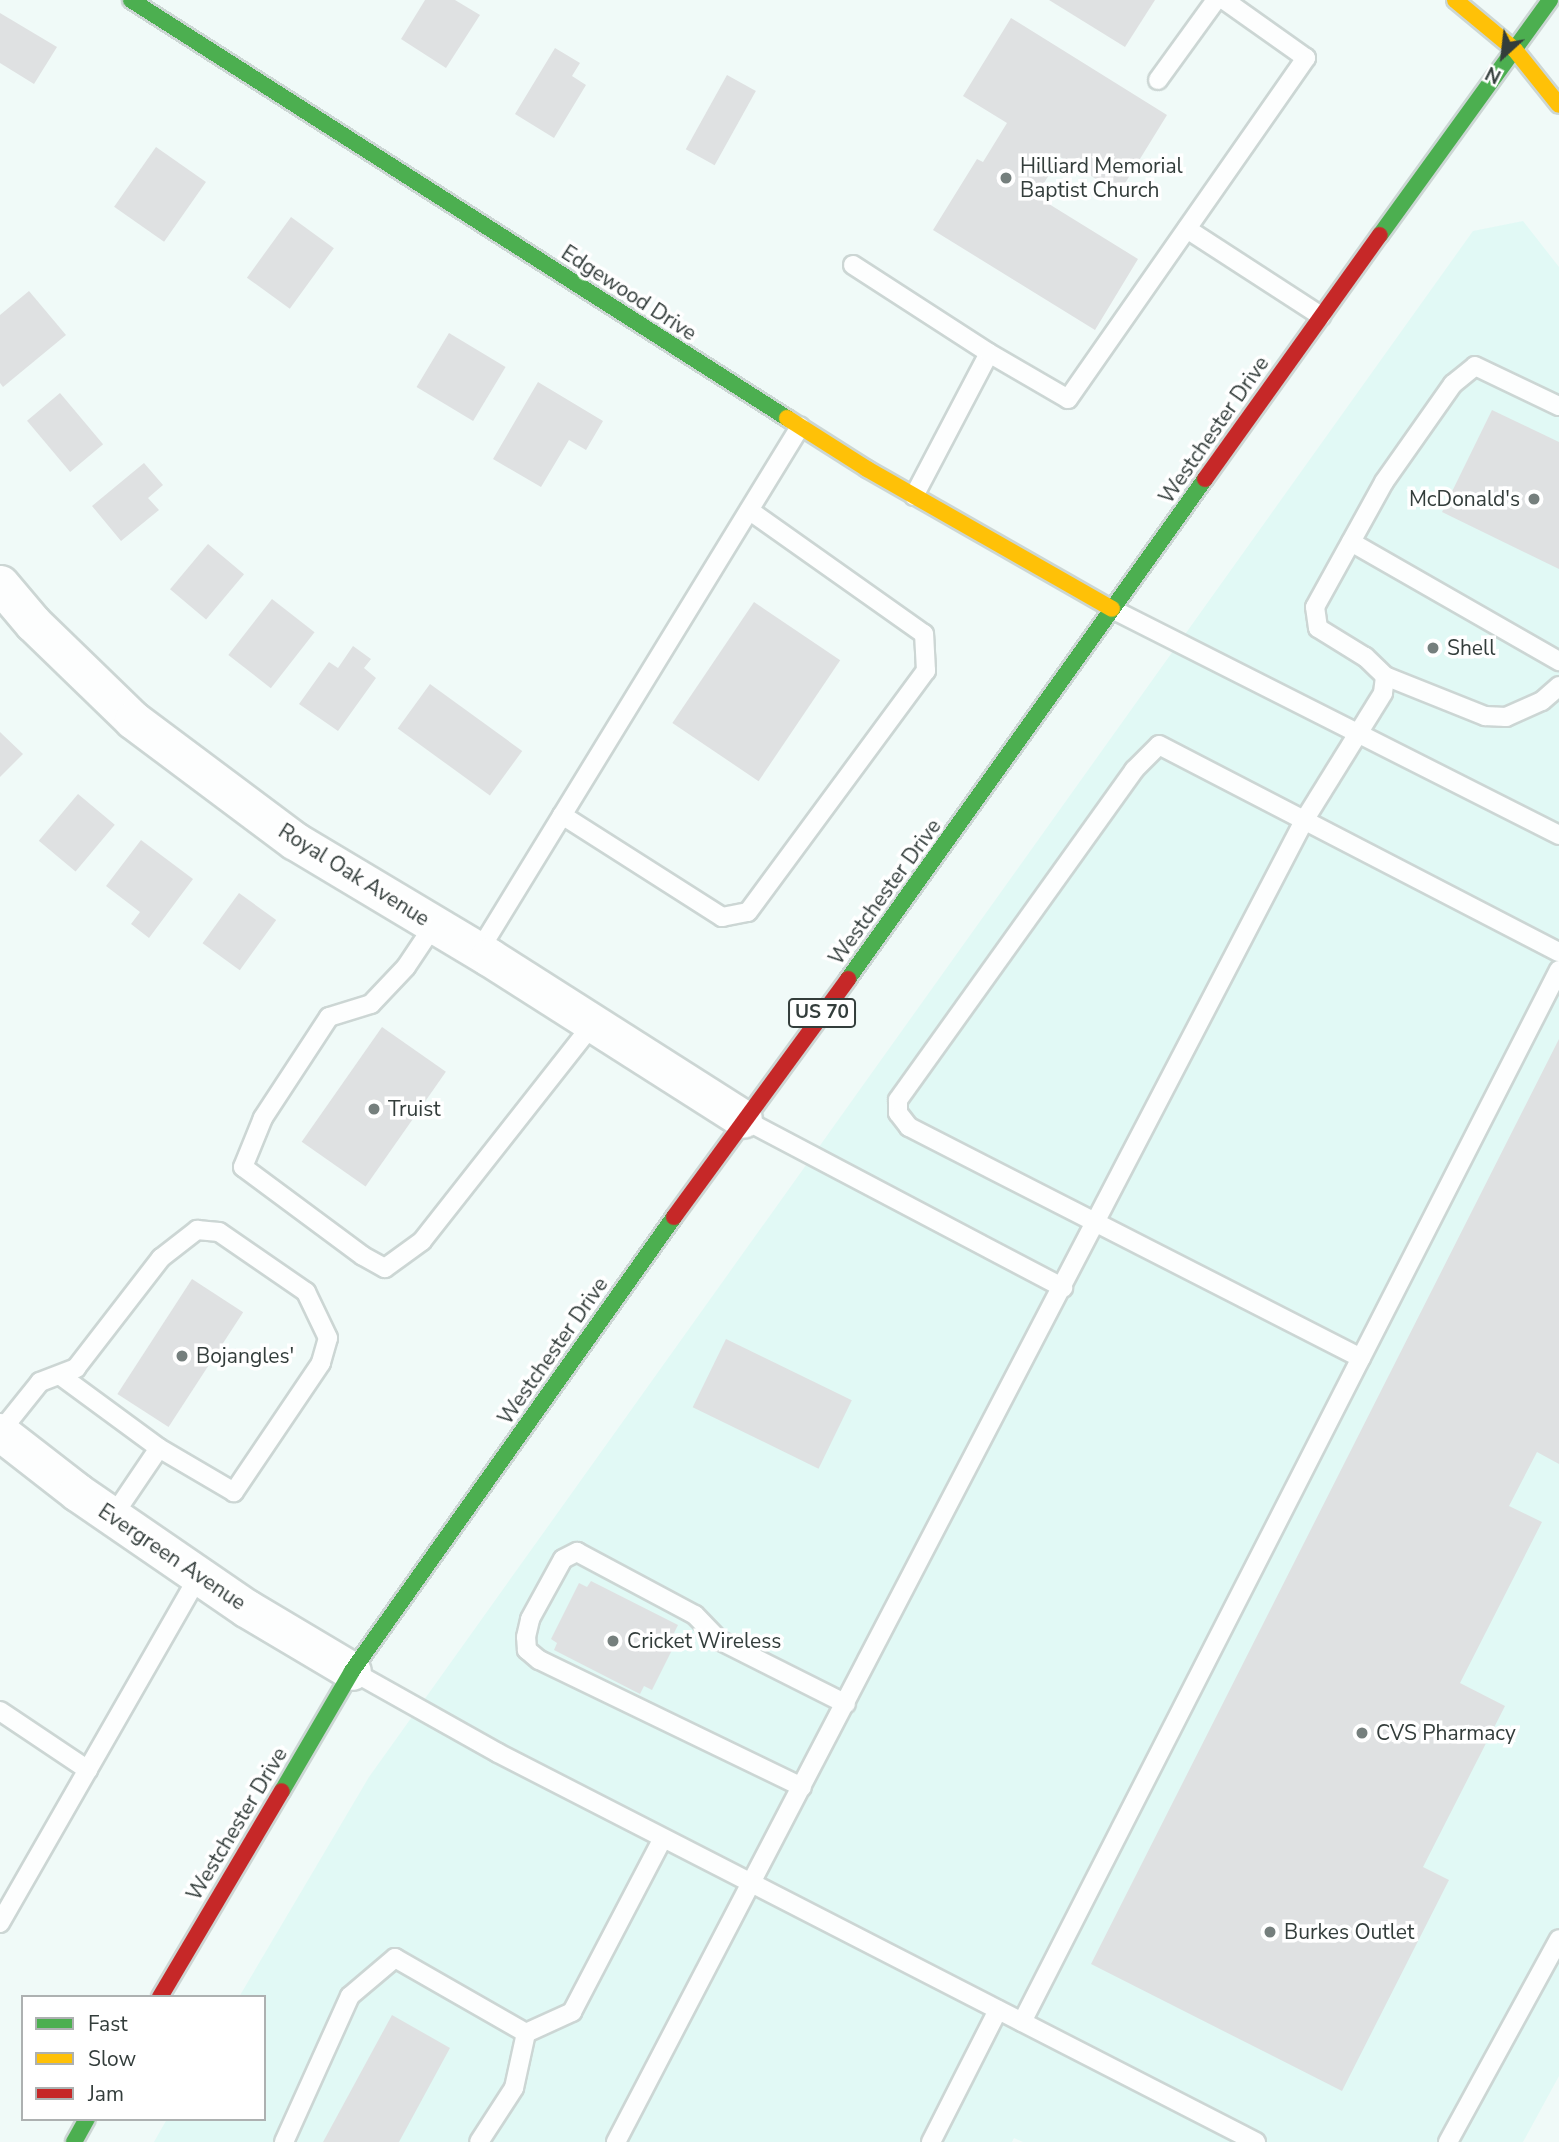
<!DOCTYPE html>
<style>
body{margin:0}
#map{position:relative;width:1559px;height:2142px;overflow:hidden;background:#f0faf8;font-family:"Nunito Sans",sans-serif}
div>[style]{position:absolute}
.built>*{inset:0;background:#e1f9f5}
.building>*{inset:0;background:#dfe1e2;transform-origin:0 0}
.roads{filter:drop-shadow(2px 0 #ccd6d4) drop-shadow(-2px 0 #ccd6d4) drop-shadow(0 2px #ccd6d4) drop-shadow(0 -2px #ccd6d4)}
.lane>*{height:18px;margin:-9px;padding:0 9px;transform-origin:9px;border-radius:9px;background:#fdfefe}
.street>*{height:37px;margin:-18.5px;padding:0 18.5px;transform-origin:18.5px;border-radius:18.5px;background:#fdfefe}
.fast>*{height:16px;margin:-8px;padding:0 8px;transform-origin:8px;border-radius:8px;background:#4caf50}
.slow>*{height:16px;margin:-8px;padding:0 8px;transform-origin:8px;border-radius:8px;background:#ffc107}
.jam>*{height:16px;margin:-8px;padding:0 8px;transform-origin:8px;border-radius:8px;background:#c62828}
.dots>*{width:19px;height:19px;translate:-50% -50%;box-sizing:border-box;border:4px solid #fff;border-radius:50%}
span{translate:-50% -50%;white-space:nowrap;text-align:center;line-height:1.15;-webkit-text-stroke:7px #fff;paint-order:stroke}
.shield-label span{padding:2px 5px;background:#fff;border:2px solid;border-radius:5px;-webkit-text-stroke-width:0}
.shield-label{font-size:19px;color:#333d3b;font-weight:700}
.poi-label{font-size:21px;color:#333d3b}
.left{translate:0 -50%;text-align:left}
.right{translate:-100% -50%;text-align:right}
.street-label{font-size:21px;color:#333d3b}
.legend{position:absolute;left:21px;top:1995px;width:245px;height:126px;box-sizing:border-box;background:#fff;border:2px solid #adb1b1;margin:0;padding:9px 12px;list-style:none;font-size:21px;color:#333d3b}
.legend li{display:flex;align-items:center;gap:14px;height:35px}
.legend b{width:35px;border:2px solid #adb1b1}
.north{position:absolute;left:1468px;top:21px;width:70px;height:70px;-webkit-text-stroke:5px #fff;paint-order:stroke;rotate:207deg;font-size:19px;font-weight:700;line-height:28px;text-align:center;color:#333d3b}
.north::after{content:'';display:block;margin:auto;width:24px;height:32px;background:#333d3b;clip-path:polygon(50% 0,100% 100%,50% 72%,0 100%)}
</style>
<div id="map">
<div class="built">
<div style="clip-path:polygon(1523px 221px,1559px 267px,1559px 2076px,1523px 2142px,1023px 2142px,1014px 2138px,1012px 2142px,154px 2142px,167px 2119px,264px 2119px,264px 1997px,239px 1997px,369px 1777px,1473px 231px)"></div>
</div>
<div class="building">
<div style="clip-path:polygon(425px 0,455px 0,480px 15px,446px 68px,401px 39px)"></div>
<div style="clip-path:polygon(1049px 0,1155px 0,1125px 47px)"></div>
<div style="clip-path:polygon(0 13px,57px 47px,34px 84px,0 63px)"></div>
<div style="clip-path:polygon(1011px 18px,1167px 115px,1119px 193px,1060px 157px,1036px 196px,1138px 259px,1095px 330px,933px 230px,977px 159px,983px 162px,1007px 123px,963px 96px)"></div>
<div style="clip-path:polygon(555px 48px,580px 63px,572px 76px,586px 85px,554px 138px,515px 114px)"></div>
<div style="left:727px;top:75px;width:33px;height:85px;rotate:29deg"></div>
<div style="left:156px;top:147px;width:61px;height:73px;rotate:35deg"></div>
<div style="left:291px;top:217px;width:53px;height:75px;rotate:36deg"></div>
<div style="clip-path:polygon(29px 291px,66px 335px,3px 387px,0 383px,0 315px)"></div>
<div style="left:449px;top:333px;width:66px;height:63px;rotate:31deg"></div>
<div style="clip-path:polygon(538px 382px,603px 421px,586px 450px,569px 440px,541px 487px,493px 459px)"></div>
<div style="left:60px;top:393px;width:67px;height:43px;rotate:50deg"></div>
<div style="clip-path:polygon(1492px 410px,1559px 442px,1559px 569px,1442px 512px)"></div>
<div style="clip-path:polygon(144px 463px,163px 485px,148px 498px,159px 510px,121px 541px,92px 506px)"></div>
<div style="left:208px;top:544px;width:47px;height:59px;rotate:40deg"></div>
<div style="left:272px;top:599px;width:54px;height:71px;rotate:38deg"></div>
<div style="left:754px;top:602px;width:104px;height:146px;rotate:34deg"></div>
<div style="clip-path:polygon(353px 646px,371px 659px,364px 668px,376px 678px,338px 731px,299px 704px,329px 662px,338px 668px)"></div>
<div style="left:430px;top:684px;width:114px;height:55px;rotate:36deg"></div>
<div style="clip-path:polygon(0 732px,23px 754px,0 777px)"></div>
<div style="left:78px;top:794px;width:48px;height:61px;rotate:40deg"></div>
<div style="clip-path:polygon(141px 840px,193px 879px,149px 938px,131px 924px,140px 912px,106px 886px)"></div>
<div style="left:239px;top:893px;width:46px;height:62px;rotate:36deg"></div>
<div style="left:382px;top:1027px;width:78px;height:140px;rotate:35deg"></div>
<div style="clip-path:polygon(1559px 1039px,1559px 1464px,1537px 1452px,1509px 1506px,1542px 1522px,1460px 1683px,1505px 1706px,1423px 1867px,1449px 1880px,1342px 2091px,1091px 1964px)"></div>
<div style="left:192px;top:1279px;width:61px;height:137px;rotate:33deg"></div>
<div style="left:726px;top:1339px;width:140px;height:76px;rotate:26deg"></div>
<div style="clip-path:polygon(591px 1581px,678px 1625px,674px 1633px,679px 1636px,652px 1690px,644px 1686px,640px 1694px,554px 1650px,557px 1643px,551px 1639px,579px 1583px,587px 1587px)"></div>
<div style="clip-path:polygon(392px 2015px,450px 2048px,399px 2142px,323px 2142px)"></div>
</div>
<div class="roads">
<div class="lane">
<div style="left:1158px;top:80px;width:99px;rotate:-54.1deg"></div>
<div style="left:1187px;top:229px;width:160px;rotate:33deg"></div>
<div style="left:853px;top:265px;width:162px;rotate:32.9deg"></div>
<div style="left:914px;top:496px;width:161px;rotate:-62.3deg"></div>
<div style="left:989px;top:353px;width:91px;rotate:30.2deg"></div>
<div style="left:1068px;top:399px;width:416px;rotate:-55.1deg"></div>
<div style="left:1306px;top:58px;width:100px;rotate:-144.7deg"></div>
<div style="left:1351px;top:542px;width:240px;rotate:29.8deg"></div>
<div style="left:1112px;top:609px;width:501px;rotate:26.82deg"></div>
<div style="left:1385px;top:676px;width:108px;rotate:21.8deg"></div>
<div style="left:1485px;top:716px;width:21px;rotate:3deg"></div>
<div style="left:1506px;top:717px;width:39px;rotate:-24deg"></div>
<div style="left:1542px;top:701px;width:23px;rotate:-41deg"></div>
<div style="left:562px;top:815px;width:190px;rotate:32.5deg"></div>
<div style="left:722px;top:917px;width:26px;rotate:-11deg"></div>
<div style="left:748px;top:912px;width:300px;rotate:-53.6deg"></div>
<div style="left:926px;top:671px;width:37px;rotate:-93deg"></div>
<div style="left:924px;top:634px;width:214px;rotate:-144.7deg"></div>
<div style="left:434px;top:925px;width:50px;rotate:123.7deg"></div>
<div style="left:406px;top:967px;width:51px;rotate:133.4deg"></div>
<div style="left:371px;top:1004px;width:44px;rotate:162.8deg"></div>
<div style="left:329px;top:1017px;width:121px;rotate:123.2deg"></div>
<div style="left:263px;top:1118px;width:53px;rotate:112.2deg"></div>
<div style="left:243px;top:1167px;width:149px;rotate:36.6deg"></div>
<div style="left:363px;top:1256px;width:25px;rotate:29deg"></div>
<div style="left:385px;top:1268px;width:46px;rotate:-36.1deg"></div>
<div style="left:422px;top:1241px;width:276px;rotate:-51.8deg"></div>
<div style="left:479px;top:951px;width:615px;rotate:-58.51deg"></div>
<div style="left:743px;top:1119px;width:362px;rotate:27.8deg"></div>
<div style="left:1361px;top:1358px;width:508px;rotate:-152.93deg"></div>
<div style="left:909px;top:1127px;width:18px;rotate:-128deg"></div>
<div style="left:898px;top:1113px;width:13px;rotate:-90deg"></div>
<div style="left:898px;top:1100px;width:406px;rotate:-54.4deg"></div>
<div style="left:1134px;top:770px;width:35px;rotate:-45deg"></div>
<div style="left:1159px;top:745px;width:450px;rotate:27.4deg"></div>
<div style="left:0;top:1432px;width:64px;rotate:-51.3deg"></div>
<div style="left:40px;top:1382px;width:39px;rotate:-21deg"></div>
<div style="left:76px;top:1368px;width:139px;rotate:-52.3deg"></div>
<div style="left:161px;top:1258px;width:46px;rotate:-37.9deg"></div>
<div style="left:197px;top:1230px;width:22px;rotate:5deg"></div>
<div style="left:219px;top:1232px;width:106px;rotate:34.6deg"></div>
<div style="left:306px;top:1292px;width:51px;rotate:64.4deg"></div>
<div style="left:328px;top:1338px;width:26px;rotate:106deg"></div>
<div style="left:321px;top:1363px;width:156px;rotate:124deg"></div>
<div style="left:234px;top:1492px;width:87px;rotate:-149.6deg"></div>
<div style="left:159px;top:1448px;width:122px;rotate:-143.7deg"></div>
<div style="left:113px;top:1516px;width:82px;rotate:-55.9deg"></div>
<div style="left:352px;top:1671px;width:167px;rotate:29.3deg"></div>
<div style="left:498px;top:1753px;width:852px;rotate:27.17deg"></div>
<div style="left:0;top:1711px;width:106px;rotate:33.8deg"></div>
<div style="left:802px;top:1787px;width:292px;rotate:-154.2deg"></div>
<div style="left:539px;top:1660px;width:16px;rotate:-140deg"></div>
<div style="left:527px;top:1650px;width:13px;rotate:-94deg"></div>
<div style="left:526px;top:1637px;width:18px;rotate:-77deg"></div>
<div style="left:530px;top:1619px;width:68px;rotate:-61.2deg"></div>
<div style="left:563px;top:1559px;width:16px;rotate:-27deg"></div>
<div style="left:577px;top:1552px;width:134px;rotate:28.1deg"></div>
<div style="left:695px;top:1615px;width:35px;rotate:46deg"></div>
<div style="left:719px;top:1640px;width:142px;rotate:26.7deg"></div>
<div style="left:0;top:1923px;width:401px;rotate:-60.2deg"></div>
<div style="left:1022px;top:2022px;width:1181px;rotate:-62.96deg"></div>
<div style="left:526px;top:2033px;width:51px;rotate:-24.5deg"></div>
<div style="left:572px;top:2012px;width:196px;rotate:-62.4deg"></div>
<div style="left:284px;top:2142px;width:160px;rotate:-65.7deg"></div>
<div style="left:350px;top:1996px;width:59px;rotate:-40.2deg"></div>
<div style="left:395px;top:1958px;width:151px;rotate:29.8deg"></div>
<div style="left:526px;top:2033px;width:56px;rotate:102.3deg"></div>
<div style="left:514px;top:2088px;width:64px;rotate:122.9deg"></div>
<div style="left:616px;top:2142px;width:1492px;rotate:-62.49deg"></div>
<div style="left:1305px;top:819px;width:148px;rotate:-58.2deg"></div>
<div style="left:1383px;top:693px;width:17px;rotate:-83deg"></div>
<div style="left:1385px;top:676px;width:28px;rotate:-136deg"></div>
<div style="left:1365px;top:657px;width:55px;rotate:-148.3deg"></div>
<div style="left:1318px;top:628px;width:21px;rotate:-98deg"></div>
<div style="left:1315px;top:607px;width:143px;rotate:-61.1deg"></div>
<div style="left:1384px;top:482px;width:120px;rotate:-54.9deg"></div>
<div style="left:1453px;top:384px;width:28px;rotate:-39deg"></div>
<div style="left:1475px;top:366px;width:93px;rotate:25.5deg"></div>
<div style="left:931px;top:2142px;width:148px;rotate:-63.1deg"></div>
<div style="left:1448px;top:2142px;width:231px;rotate:-61.3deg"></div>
</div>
<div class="street">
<div style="left:0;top:584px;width:51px;rotate:49.8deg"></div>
<div style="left:33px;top:623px;width:139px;rotate:44.1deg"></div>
<div style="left:133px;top:720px;width:202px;rotate:36.8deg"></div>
<div style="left:295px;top:841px;width:226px;rotate:30.9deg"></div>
<div style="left:489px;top:957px;width:301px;rotate:32.5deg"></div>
<div style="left:0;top:1432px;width:98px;rotate:37.9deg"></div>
<div style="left:77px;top:1492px;width:205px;rotate:34.5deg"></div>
<div style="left:246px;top:1608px;width:123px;rotate:30.7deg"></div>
</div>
<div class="fast">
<div style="left:131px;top:0;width:778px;rotate:32.51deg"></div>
<div style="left:1380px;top:235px;width:290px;rotate:-54.1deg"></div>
<div style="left:848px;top:979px;width:614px;rotate:-54.47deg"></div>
<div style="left:282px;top:1791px;width:139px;rotate:-59.7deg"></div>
<div style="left:352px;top:1671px;width:557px;rotate:-54.65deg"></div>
<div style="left:74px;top:2142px;width:26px;rotate:-61deg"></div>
</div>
<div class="slow">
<div style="left:1455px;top:0;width:78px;rotate:39.8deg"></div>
<div style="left:1515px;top:50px;width:70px;rotate:51.3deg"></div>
<div style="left:787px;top:418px;width:95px;rotate:32.5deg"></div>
<div style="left:867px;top:469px;width:282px;rotate:29.7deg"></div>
</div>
<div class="jam">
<div style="left:1205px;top:479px;width:300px;rotate:-54.4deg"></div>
<div style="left:674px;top:1217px;width:295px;rotate:-53.8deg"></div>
<div style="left:160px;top:1997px;width:239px;rotate:-59.4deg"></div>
</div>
</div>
<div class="dots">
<div style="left:1006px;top:178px;background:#757f7d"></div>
<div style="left:1534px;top:499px;background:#757f7d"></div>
<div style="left:1433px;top:648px;background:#757f7d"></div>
<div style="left:374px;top:1109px;background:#757f7d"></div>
<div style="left:182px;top:1356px;background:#757f7d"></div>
<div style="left:613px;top:1641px;background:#757f7d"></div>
<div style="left:1362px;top:1733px;background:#757f7d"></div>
<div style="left:1270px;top:1932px;background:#757f7d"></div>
</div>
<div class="shield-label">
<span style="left:822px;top:1013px">US 70</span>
</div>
<div class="poi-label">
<span class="left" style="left:1020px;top:178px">Hilliard Memorial<br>Baptist Church</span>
<span class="right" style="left:1520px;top:499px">McDonald's</span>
<span class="left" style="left:1447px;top:648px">Shell</span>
<span class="left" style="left:388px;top:1109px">Truist</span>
<span class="left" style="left:196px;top:1356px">Bojangles'</span>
<span class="left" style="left:627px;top:1641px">Cricket Wireless</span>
<span class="left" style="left:1376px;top:1733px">CVS Pharmacy</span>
<span class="left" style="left:1284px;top:1932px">Burkes Outlet</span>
</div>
<div class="street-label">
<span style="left:629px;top:293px;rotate:33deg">Edgewood Drive</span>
<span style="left:1214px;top:430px;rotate:-55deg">Westchester Drive</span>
<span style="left:354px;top:875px;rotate:32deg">Royal Oak Avenue</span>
<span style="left:885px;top:892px;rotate:-54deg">Westchester Drive</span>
<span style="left:553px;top:1351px;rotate:-55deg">Westchester Drive</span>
<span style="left:172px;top:1557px;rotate:34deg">Evergreen Avenue</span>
<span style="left:237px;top:1824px;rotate:-59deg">Westchester Drive</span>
</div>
<ul class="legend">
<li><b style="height:9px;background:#4caf50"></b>Fast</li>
<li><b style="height:9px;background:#ffc107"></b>Slow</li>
<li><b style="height:9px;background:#c62828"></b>Jam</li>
</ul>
<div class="north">N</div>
</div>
